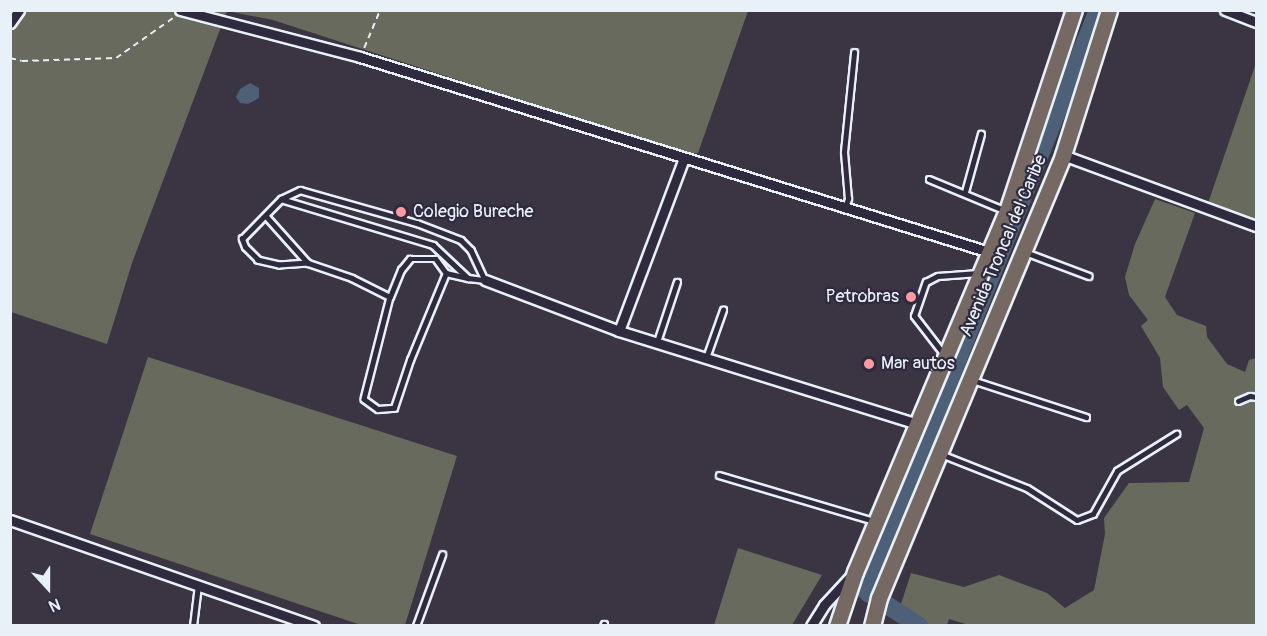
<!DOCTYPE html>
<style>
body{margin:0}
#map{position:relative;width:1267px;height:636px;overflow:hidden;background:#3b3543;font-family:Pangolin,sans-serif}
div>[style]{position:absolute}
.green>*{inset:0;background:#676a5c}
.water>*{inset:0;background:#4e6078}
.river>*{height:18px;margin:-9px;padding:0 9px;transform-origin:9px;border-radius:9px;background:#4e6078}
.path>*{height:1.5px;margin-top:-0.75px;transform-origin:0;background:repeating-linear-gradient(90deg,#e8f1f8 0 6px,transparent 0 10.5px)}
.roads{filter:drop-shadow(2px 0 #e8f1f8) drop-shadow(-2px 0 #e8f1f8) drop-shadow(0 2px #e8f1f8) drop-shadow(0 -2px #e8f1f8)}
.service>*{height:4.5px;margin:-2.25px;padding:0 2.25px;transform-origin:2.25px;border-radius:2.25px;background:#2f2a3d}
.minor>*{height:9px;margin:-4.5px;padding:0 4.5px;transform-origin:4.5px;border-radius:4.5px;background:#2f2a3d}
.trunk>*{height:15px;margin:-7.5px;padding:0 7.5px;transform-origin:7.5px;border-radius:7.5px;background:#766964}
.dots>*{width:16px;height:16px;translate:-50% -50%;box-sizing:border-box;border:3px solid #2f2a3d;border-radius:50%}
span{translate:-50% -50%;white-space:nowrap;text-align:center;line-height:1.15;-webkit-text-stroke:4.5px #2f2a3d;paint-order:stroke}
.poi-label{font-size:18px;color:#e8f1f8}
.left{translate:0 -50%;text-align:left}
.right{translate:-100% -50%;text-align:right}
.street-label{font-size:18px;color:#e8f1f8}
.frame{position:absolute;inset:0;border:12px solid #e8f1f8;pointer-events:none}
.north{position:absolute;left:18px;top:558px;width:60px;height:60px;-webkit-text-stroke:4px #2f2a3d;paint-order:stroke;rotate:159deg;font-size:16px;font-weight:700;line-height:24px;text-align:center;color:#e8f1f8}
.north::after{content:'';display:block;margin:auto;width:21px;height:27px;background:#e8f1f8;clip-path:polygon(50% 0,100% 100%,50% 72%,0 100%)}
</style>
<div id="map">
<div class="green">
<div style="clip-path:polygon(11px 11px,748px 11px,698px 153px,686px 154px,273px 20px,227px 11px,132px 263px,107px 344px,11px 312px)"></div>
<div style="clip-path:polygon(1256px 63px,1256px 229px,1206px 209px)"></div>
<div style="clip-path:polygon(1155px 199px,1195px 213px,1165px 297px,1177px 315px,1206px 326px,1207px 337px,1227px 364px,1245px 372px,1249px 360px,1256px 358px,1256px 625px,972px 626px,949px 619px,947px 625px,905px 625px,900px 607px,911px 573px,964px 587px,999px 575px,1047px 593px,1065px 608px,1094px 590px,1105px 534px,1104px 518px,1129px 483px,1189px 482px,1204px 428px,1187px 405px,1179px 410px,1163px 387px,1160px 358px,1141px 326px,1148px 320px,1129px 295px,1125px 277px,1135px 244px)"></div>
<div style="clip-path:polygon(148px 357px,457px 456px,405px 625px,361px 625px,90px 534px)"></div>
<div style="clip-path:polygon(738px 548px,822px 575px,792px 625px,714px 625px)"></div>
</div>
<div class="water">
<div style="clip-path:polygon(250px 83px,259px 88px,259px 98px,248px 104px,240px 103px,236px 97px,240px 89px)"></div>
</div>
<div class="river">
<div style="left:869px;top:594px;width:6px;rotate:-135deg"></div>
<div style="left:865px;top:590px;width:625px;rotate:-68.11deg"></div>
<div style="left:887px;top:605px;width:38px;rotate:33deg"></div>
</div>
<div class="path">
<div style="left:364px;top:48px;width:41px;rotate:-67.2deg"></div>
<div style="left:10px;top:58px;width:12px;rotate:14deg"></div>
<div style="left:22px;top:61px;width:94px;rotate:-1.8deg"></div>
<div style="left:116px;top:58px;width:70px;rotate:-35.1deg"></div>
</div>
<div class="roads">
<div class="service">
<div style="left:929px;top:179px;width:81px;rotate:22.5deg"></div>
<div style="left:965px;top:192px;width:60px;rotate:-74.6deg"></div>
<div style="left:281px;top:199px;width:159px;rotate:16.8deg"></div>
<div style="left:433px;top:245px;width:48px;rotate:43.3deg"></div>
<div style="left:468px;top:278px;width:17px;rotate:7deg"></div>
<div style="left:845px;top:207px;width:9px;rotate:-69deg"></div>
<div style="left:848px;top:199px;width:47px;rotate:-94.9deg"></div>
<div style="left:844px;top:152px;width:100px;rotate:-84.2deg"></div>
<div style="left:266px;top:216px;width:63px;rotate:48.2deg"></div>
<div style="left:308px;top:263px;width:46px;rotate:18.8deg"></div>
<div style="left:352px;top:278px;width:42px;rotate:26.6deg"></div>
<div style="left:390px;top:297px;width:29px;rotate:-68deg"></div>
<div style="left:401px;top:270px;width:14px;rotate:-51deg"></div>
<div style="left:410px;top:259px;width:26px"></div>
<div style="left:436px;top:259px;width:17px;rotate:54deg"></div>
<div style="left:446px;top:273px;width:23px;rotate:13deg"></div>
<div style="left:1025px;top:252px;width:68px;rotate:20.6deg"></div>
<div style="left:308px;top:263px;width:29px;rotate:176deg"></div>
<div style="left:279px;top:265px;width:22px;rotate:-167deg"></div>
<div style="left:258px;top:260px;width:18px;rotate:-135deg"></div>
<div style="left:245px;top:247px;width:9px;rotate:-111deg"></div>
<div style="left:242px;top:239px;width:56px;rotate:-45.7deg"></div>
<div style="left:281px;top:199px;width:21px;rotate:-25deg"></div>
<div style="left:300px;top:190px;width:122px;rotate:15.8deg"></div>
<div style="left:417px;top:223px;width:47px;rotate:21.1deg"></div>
<div style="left:461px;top:240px;width:14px;rotate:45deg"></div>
<div style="left:471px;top:250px;width:33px;rotate:65deg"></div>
<div style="left:390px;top:297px;width:105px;rotate:104.3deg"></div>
<div style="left:364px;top:399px;width:17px;rotate:36deg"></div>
<div style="left:378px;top:409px;width:16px;rotate:-4deg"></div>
<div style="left:394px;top:408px;width:51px;rotate:-71.6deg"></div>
<div style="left:410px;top:360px;width:94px;rotate:-67.5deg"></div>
<div style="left:657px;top:342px;width:63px;rotate:-71.6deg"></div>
<div style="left:944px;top:355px;width:49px;rotate:-127.6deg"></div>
<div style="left:914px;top:316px;width:36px;rotate:-71deg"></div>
<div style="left:926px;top:282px;width:13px;rotate:-27deg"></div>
<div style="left:938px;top:276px;width:40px;rotate:-4.3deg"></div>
<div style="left:706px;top:358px;width:51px;rotate:-70.5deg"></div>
<div style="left:972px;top:380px;width:120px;rotate:18deg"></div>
<div style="left:1238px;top:401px;width:13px;rotate:-23deg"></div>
<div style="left:1250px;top:396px;width:6px;rotate:9deg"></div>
<div style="left:941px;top:454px;width:92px;rotate:21.6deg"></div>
<div style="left:1027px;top:488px;width:59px;rotate:32.6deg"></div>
<div style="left:1077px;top:520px;width:17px;rotate:-21deg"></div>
<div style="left:1093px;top:514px;width:49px;rotate:-60.8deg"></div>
<div style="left:1117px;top:471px;width:70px;rotate:-32.1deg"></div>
<div style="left:719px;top:475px;width:162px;rotate:16.5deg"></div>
<div style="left:193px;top:626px;width:39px;rotate:-83deg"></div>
<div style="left:416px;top:626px;width:76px;rotate:-69.9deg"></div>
<div style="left:603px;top:626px;width:2px;rotate:-63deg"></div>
</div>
<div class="minor">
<div style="left:180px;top:10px;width:186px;rotate:14.6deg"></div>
<div style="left:360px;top:57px;width:659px;rotate:17.22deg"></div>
<div style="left:1225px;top:10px;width:33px;rotate:21deg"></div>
<div style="left:10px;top:23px;width:16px;rotate:-55deg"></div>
<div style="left:1063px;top:155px;width:206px;rotate:20.2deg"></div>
<div style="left:485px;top:280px;width:143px;rotate:20.8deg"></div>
<div style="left:619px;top:331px;width:312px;rotate:17.3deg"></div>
<div style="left:619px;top:331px;width:185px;rotate:-69.4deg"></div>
<div style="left:10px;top:520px;width:322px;rotate:19.2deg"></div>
<div style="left:811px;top:626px;width:25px;rotate:-58deg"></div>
<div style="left:824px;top:605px;width:37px;rotate:-47deg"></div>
</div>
<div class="trunk">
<div style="left:837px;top:626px;width:57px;rotate:-71.6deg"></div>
<div style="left:855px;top:572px;width:392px;rotate:-67.2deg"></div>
<div style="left:1007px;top:211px;width:212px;rotate:-71.6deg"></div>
<div style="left:872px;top:626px;width:29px;rotate:-76deg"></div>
<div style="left:879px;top:598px;width:480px;rotate:-67.4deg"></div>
<div style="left:1063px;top:155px;width:152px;rotate:-72.4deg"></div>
</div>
</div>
<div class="dots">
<div style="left:401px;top:212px;background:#ff9aa2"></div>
<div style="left:911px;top:297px;background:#ff9aa2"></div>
<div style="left:869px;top:364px;background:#ff9aa2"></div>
</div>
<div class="poi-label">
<span class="left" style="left:413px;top:212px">Colegio Bureche</span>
<span class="right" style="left:899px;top:297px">Petrobras</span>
<span class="left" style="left:881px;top:364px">Mar autos</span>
</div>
<div class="street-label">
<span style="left:1004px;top:246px;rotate:-67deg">Avenida Troncal del Caribe</span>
</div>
<div class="frame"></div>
<div class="north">N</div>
</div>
